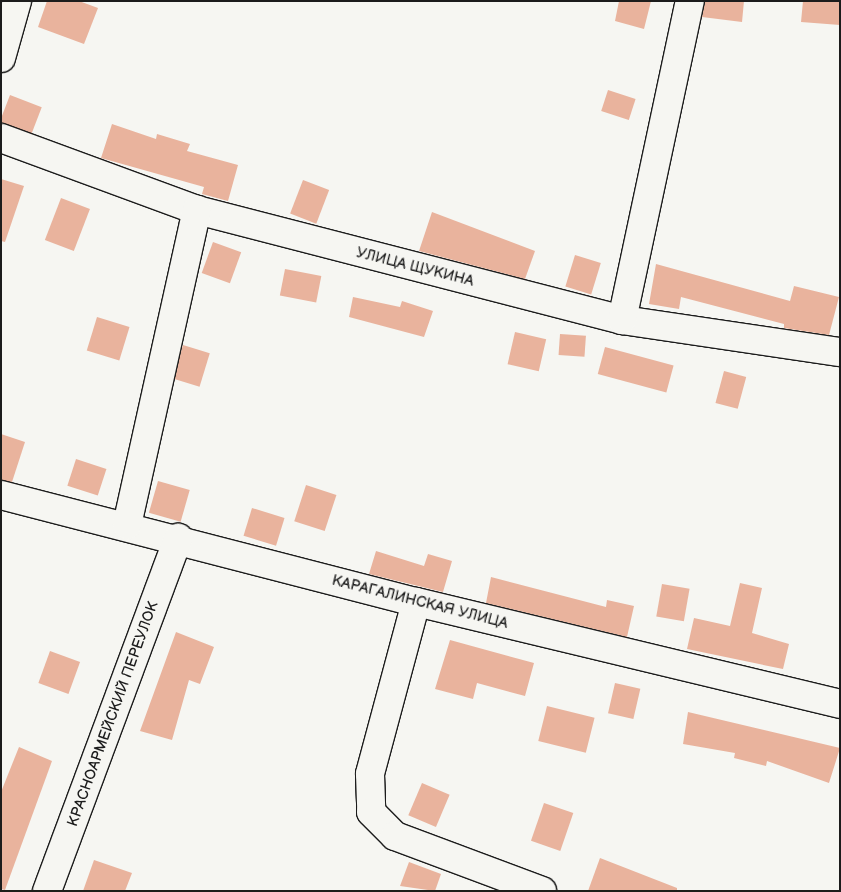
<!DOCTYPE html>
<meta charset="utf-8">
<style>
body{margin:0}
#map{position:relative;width:841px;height:892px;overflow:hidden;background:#f6f6f2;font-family:"Balsamiq Sans",sans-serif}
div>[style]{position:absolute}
.building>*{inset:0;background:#e9b39d;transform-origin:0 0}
.roads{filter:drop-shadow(1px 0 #1c1c1c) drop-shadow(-1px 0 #1c1c1c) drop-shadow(0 1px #1c1c1c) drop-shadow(0 -1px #1c1c1c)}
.minor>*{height:28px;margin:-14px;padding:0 14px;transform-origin:14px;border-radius:14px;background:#f6f6f2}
span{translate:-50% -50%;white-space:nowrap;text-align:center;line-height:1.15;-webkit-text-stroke:4.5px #f6f6f2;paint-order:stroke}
.street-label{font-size:15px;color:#1c1c1c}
.frame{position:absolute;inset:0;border:2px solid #1c1c1c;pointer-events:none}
</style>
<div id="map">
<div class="building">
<div style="clip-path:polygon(47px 1px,79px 1px,98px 8px,84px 44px,38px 27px)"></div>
<div style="clip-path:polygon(619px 1px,651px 1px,644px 29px,615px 21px)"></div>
<div style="clip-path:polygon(705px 1px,744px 1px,742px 22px,702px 17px)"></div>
<div style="clip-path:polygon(803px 1px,840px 1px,840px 25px,801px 22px)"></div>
<div style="left:608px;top:90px;width:29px;height:22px;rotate:18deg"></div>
<div style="left:10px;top:95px;width:34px;height:29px;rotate:21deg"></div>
<div style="clip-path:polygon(112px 124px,156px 139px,157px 134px,190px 144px,187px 151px,238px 165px,228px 201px,202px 194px,204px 187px,101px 158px)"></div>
<div style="clip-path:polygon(1px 179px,24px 186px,5px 242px,1px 241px)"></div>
<div style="left:303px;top:180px;width:28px;height:36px;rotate:21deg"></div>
<div style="left:61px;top:198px;width:31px;height:45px;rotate:21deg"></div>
<div style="clip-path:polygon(432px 212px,535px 251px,525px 279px,419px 251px)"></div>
<div style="left:213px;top:242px;width:30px;height:33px;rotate:20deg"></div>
<div style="left:575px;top:255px;width:27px;height:33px;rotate:17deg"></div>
<div style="clip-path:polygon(656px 264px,790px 301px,794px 286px,839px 297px,829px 335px,784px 328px,784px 324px,681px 297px,679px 309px,649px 304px)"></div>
<div style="left:285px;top:269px;width:37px;height:27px;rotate:11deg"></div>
<div style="clip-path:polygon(353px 297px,400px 307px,402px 301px,433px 311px,424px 337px,349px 317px)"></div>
<div style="left:97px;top:317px;width:34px;height:35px;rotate:17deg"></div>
<div style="left:515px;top:332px;width:32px;height:33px;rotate:13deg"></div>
<div style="left:560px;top:334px;width:26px;height:21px;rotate:4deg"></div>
<div style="left:183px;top:345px;width:28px;height:35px;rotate:17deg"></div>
<div style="left:605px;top:347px;width:71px;height:28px;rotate:15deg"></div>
<div style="left:724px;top:371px;width:23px;height:33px;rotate:15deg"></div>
<div style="clip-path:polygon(1px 434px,25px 442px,12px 482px,1px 480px)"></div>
<div style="left:76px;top:459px;width:32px;height:28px;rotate:18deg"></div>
<div style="left:158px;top:481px;width:33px;height:33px;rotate:16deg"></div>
<div style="left:306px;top:485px;width:32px;height:38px;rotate:18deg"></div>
<div style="left:252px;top:508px;width:34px;height:29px;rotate:17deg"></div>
<div style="clip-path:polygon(376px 551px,424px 566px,428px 554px,452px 561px,443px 592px,369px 574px)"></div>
<div style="clip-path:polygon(491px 577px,606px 607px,607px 600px,634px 606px,627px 637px,486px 603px)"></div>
<div style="clip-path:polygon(740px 583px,762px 588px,752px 633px,789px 644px,783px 669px,687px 649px,694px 618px,730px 626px)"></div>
<div style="left:662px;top:584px;width:28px;height:33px;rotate:10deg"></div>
<div style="clip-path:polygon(176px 632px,214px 647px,200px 684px,189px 680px,172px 740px,140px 731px)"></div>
<div style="clip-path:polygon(450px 640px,534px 663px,525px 696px,477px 683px,473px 699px,435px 689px)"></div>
<div style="left:50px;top:651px;width:32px;height:34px;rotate:20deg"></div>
<div style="left:615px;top:683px;width:26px;height:31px;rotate:13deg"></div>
<div style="left:547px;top:706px;width:49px;height:36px;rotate:14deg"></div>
<div style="clip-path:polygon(688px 712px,840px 748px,829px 783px,767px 761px,766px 766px,734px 758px,735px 753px,683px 744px)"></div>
<div style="clip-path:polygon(19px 747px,52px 761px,5px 890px,1px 889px,1px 792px)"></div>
<div style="left:422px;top:783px;width:30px;height:35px;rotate:23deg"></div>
<div style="left:544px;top:803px;width:31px;height:40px;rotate:19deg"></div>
<div style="clip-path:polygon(600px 858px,677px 888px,677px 891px,588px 891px)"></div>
<div style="clip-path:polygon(94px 860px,132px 873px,125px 891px,83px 891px)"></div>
<div style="clip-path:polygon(409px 862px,441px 874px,435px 891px,400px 886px)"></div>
</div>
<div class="roads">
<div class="minor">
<div style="left:1px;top:58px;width:59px;rotate:-74.3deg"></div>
<div style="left:1px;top:138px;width:209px;rotate:20.2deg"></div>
<div style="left:197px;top:210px;width:439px;rotate:14.5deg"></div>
<div style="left:622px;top:320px;width:220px;rotate:8.4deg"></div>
<div style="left:622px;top:320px;width:326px;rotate:-78deg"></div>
<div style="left:1px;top:495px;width:429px;rotate:14.5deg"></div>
<div style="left:416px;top:602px;width:436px;rotate:13.5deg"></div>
<div style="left:127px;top:525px;width:323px;rotate:-77.5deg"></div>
<div style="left:416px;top:602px;width:178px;rotate:105deg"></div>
<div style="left:370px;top:774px;width:38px;rotate:88deg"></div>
<div style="left:371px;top:812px;width:34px;rotate:45deg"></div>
<div style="left:395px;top:836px;width:157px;rotate:20.5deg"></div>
<div style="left:47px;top:891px;width:377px;rotate:-69.6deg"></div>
</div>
</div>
<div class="street-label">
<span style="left:415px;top:267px;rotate:14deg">УЛИЦА ЩУКИНА</span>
<span style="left:420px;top:602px;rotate:14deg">КАРАГАЛИНСКАЯ УЛИЦА</span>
<span style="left:113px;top:714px;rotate:-70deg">КРАСНОАРМЕЙСКИЙ ПЕРЕУЛОК</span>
</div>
<div class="frame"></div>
</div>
